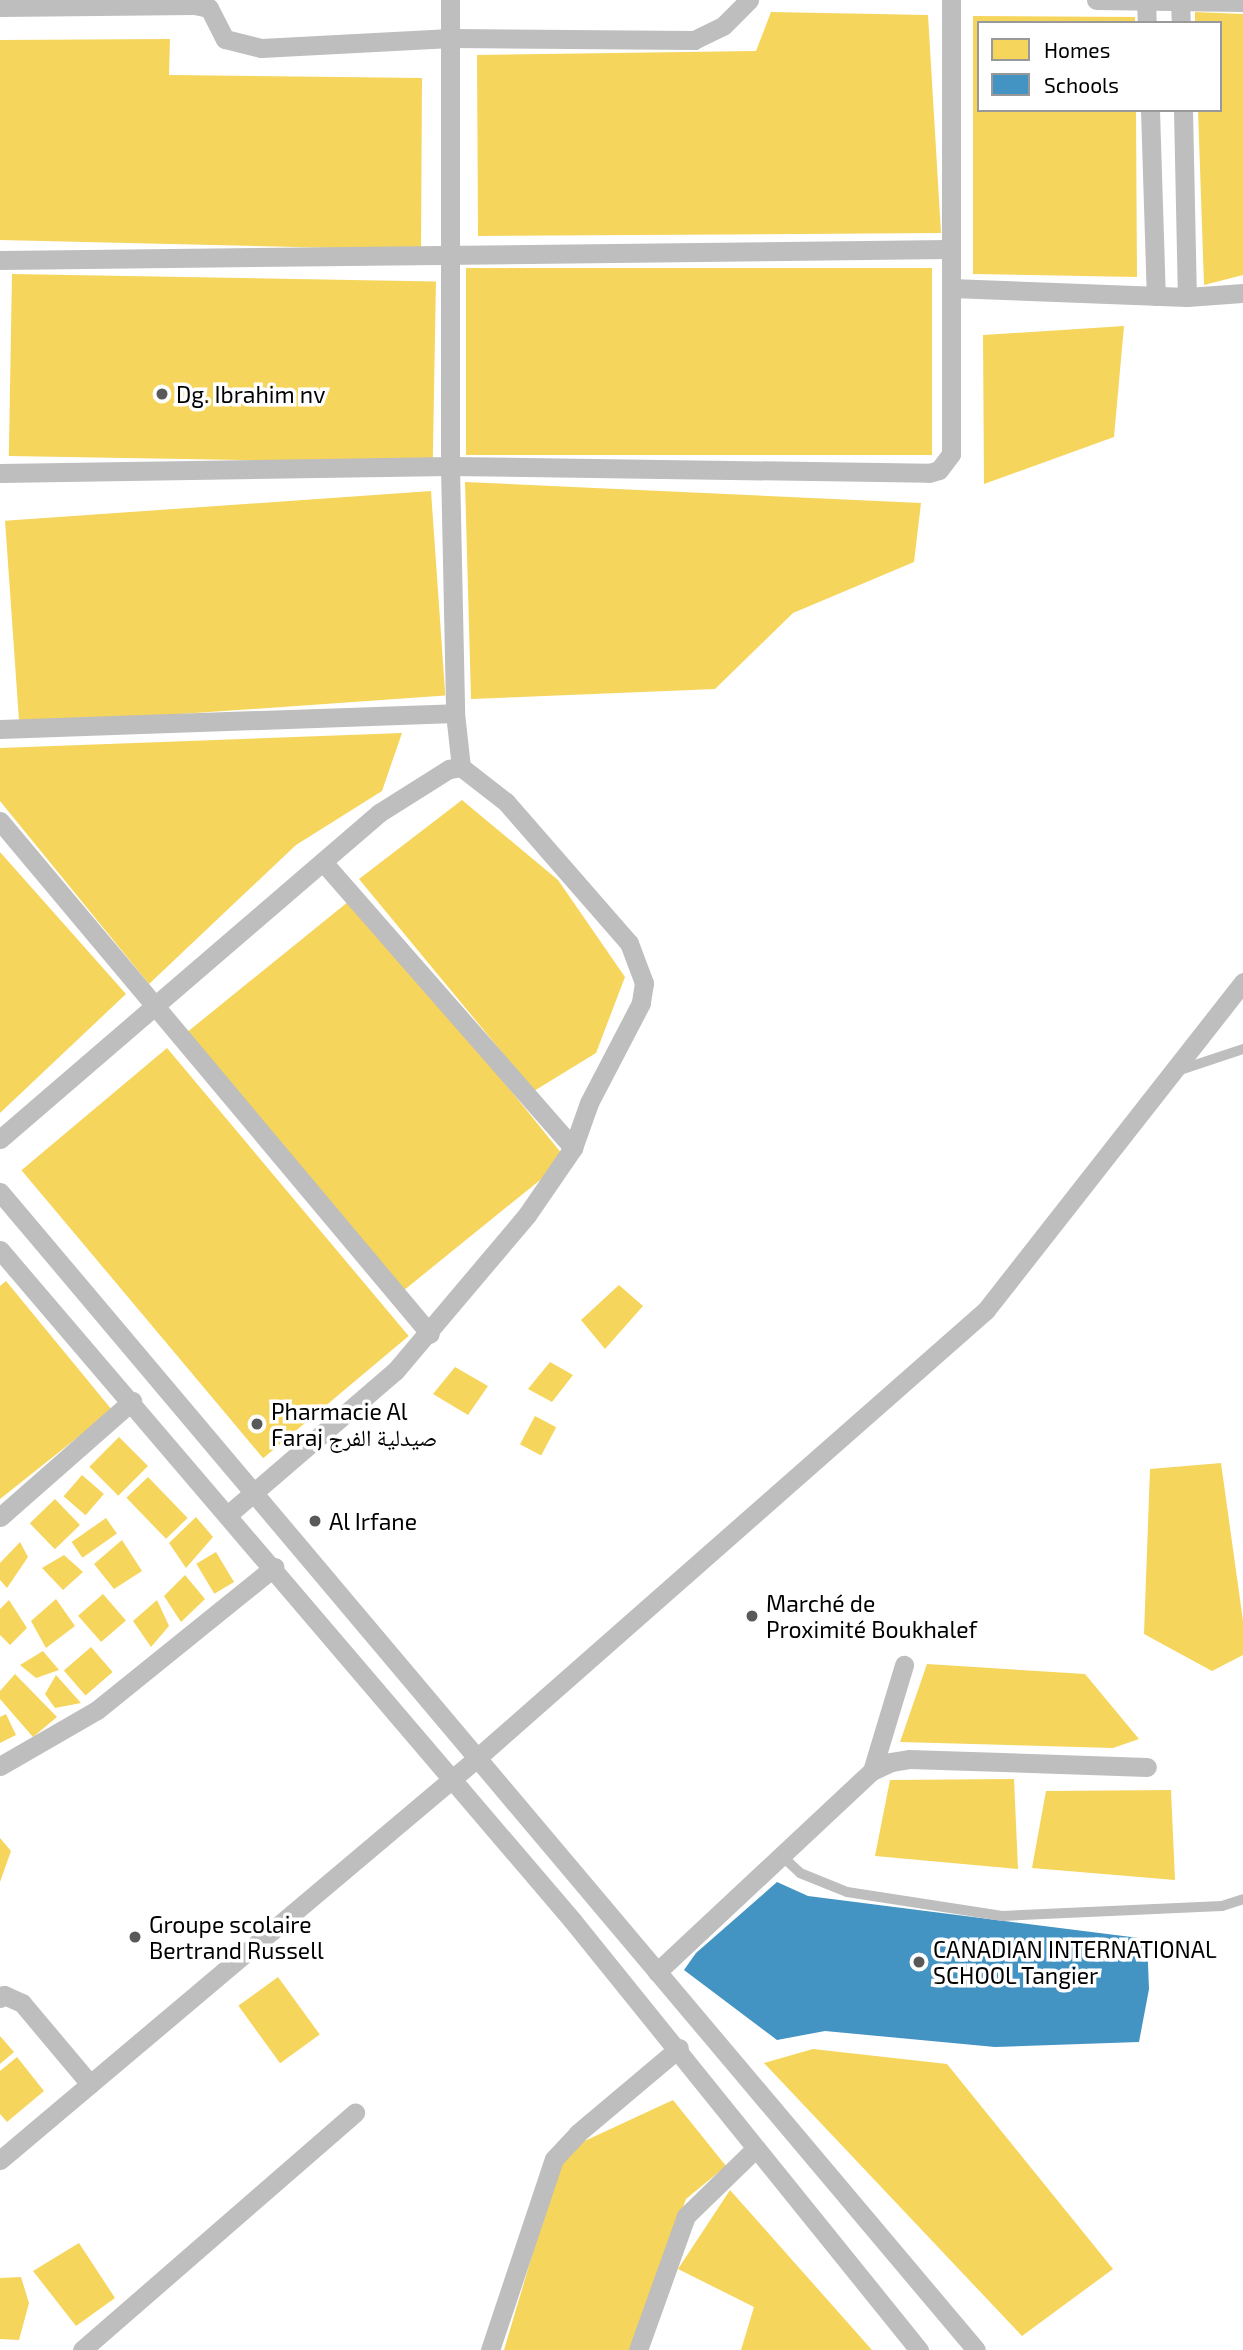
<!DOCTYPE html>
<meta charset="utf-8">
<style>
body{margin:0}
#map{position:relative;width:1243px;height:2350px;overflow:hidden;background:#fff;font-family:"Exo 2","Noto Naskh Arabic",sans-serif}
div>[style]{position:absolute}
.homes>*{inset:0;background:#f6d55c;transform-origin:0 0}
.schools>*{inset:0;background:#4393c3}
.lane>*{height:10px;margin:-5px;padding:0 5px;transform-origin:5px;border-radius:5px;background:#bebebe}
.street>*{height:19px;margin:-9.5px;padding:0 9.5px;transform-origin:9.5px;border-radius:9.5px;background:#bebebe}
.dots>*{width:19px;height:19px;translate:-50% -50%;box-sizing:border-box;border:4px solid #fff;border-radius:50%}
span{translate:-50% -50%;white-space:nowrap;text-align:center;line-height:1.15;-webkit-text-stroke:7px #fff;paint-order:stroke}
.poi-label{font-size:23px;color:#000}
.left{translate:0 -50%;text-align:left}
.legend{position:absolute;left:977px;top:21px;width:245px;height:91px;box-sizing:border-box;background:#fff;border:2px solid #999;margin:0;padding:9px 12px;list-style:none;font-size:21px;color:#000}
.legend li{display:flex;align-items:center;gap:14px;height:35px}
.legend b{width:35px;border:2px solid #999}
</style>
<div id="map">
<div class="homes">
<div style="clip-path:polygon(771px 12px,928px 15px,941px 233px,478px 236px,477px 55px,756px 51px)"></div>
<div style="clip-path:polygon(1195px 12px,1243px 14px,1243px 275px,1204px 285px,1198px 110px,1220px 110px,1220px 23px,1195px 23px)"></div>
<div style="clip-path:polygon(973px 16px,1135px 17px,1135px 23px,979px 23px,979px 110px,1136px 110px,1137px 277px,973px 274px)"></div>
<div style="clip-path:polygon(170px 39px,169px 75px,422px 78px,421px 250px,0 240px,0 40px)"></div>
<div style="left:466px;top:268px;width:466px;height:187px"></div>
<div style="left:12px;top:274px;width:424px;height:182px;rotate:1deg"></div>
<div style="clip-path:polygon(1124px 326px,1114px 437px,984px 484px,983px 335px)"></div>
<div style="clip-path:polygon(465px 482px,921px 503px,914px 562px,793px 613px,715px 689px,471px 699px)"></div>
<div style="left:431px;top:491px;width:205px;height:427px;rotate:86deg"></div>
<div style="clip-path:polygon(402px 733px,382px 791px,296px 845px,149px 984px,0 801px,0 748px)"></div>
<div style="clip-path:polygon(462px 800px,558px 880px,625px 977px,596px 1053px,534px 1091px,359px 879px)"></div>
<div style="clip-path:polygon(0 852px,126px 994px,0 1113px)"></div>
<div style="left:354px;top:897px;width:337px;height:219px;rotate:51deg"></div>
<div style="left:167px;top:1048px;width:376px;height:190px;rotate:50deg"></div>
<div style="clip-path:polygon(6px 1281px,112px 1410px,0 1499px,0 1286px)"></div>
<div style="clip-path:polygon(619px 1285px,643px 1306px,605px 1349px,581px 1320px)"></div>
<div style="clip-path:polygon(550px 1362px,573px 1375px,552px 1402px,528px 1389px)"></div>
<div style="clip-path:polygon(455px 1367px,488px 1386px,468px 1415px,433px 1394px)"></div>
<div style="left:535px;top:1416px;width:24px;height:32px;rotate:28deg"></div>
<div style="left:119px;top:1437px;width:41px;height:42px;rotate:45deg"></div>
<div style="clip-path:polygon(1221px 1463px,1243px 1621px,1243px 1655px,1212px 1671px,1144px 1634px,1150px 1469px)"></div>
<div style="left:82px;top:1475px;width:29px;height:28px;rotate:41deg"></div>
<div style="left:148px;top:1477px;width:57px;height:30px;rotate:46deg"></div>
<div style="left:55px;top:1499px;width:36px;height:35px;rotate:46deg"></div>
<div style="clip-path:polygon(196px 1517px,213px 1537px,186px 1568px,169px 1543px)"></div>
<div style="left:106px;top:1518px;width:19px;height:42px;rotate:55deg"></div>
<div style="clip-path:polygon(122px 1540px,142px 1571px,114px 1589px,94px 1564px)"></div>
<div style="clip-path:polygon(20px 1542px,28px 1557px,7px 1588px,0 1580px,0 1563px)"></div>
<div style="left:216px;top:1552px;width:35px;height:23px;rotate:59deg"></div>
<div style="clip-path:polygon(64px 1555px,83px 1572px,63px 1590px,42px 1568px)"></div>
<div style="clip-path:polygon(185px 1575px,205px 1599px,181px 1622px,164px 1596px)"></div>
<div style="left:103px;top:1594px;width:35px;height:33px;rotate:49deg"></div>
<div style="clip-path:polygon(56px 1599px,75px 1626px,46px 1648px,31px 1621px)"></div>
<div style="clip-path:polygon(9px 1600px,27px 1628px,10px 1645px,0 1635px,0 1609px)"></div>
<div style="clip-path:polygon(157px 1600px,169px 1626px,151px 1647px,133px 1621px)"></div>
<div style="left:91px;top:1647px;width:33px;height:36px;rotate:49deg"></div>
<div style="clip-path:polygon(43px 1651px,59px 1670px,36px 1678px,20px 1665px)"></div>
<div style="clip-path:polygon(927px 1664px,1085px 1674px,1139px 1739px,1113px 1748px,900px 1742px)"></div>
<div style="clip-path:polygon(15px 1674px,57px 1717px,33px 1737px,0 1699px,0 1691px)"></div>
<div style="clip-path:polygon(56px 1675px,81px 1703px,55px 1708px,45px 1694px)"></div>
<div style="clip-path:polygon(6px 1714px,16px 1735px,0 1743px,0 1717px)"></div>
<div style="clip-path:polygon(1014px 1779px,1018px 1869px,875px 1856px,890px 1780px)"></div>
<div style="clip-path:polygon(1171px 1790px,1175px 1880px,1032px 1868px,1046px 1791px)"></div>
<div style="clip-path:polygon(0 1838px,11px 1851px,0 1882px)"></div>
<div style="left:278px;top:1977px;width:71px;height:49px;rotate:54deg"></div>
<div style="clip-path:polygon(0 2036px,14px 2052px,0 2064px)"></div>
<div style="clip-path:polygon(813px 2049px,947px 2064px,1113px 2269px,1022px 2336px,764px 2063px)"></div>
<div style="clip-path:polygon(17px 2057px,44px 2091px,7px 2122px,0 2114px,0 2071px)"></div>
<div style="clip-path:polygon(673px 2100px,726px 2166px,686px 2199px,630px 2350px,504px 2350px,563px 2151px)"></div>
<div style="clip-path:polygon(730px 2190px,872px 2350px,741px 2350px,754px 2307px,678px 2269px)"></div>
<div style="clip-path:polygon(79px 2243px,115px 2298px,76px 2326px,33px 2271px)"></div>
<div style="clip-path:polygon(21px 2277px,29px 2303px,19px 2340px,0 2339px,0 2278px)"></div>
</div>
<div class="schools">
<div style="clip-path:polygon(777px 1882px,808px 1896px,1147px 1939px,1149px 1989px,1139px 2042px,995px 2047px,825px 2031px,777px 2040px,684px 1970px,696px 1953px)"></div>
</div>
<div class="lane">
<div style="left:1177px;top:1071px;width:70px;rotate:-18.4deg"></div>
<div style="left:783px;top:1857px;width:23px;rotate:43deg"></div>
<div style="left:800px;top:1873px;width:51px;rotate:22deg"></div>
<div style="left:847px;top:1892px;width:157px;rotate:8.8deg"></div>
<div style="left:1002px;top:1916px;width:220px;rotate:-2.6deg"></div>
<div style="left:1222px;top:1906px;width:22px;rotate:-18deg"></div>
</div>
<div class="street">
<div style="left:450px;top:0;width:466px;rotate:90deg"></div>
<div style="left:450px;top:466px;width:247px;rotate:88.8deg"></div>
<div style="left:455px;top:713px;width:54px;rotate:83.7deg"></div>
<div style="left:1096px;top:0;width:147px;rotate:0.8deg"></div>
<div style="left:1146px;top:0;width:23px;rotate:88deg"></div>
<div style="left:1180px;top:0;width:23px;rotate:88deg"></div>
<div style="left:0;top:7px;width:194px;rotate:-0.6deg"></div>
<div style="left:194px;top:5px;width:15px;rotate:11deg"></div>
<div style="left:209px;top:8px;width:35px;rotate:63deg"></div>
<div style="left:225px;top:39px;width:37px;rotate:14deg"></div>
<div style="left:261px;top:48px;width:190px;rotate:-3deg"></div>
<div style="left:451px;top:38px;width:243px;rotate:0.5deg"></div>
<div style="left:694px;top:40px;width:32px;rotate:-26deg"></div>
<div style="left:723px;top:26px;width:37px;rotate:-45deg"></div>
<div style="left:1150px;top:110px;width:186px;rotate:88.2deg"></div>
<div style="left:1183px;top:110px;width:187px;rotate:88.8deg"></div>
<div style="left:0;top:260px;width:948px;rotate:-0.66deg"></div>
<div style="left:951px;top:288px;width:236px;rotate:2.2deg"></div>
<div style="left:1187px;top:297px;width:56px;rotate:-4.1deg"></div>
<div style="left:0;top:473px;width:450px;rotate:-0.9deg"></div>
<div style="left:450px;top:466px;width:479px;rotate:0.8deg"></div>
<div style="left:929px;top:473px;width:10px;rotate:-17deg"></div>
<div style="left:939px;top:470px;width:20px;rotate:-53deg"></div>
<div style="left:951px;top:454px;width:454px;rotate:-90deg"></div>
<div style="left:0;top:729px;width:455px;rotate:-2deg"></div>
<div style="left:0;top:821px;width:669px;rotate:50.03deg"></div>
<div style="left:323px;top:862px;width:380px;rotate:48.8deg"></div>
<div style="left:0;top:1139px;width:500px;rotate:-40.7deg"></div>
<div style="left:379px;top:813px;width:83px;rotate:-32.2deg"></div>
<div style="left:449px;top:769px;width:12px;rotate:-9deg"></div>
<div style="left:461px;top:767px;width:57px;rotate:37.9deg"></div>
<div style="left:506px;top:802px;width:187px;rotate:48.9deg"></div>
<div style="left:629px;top:943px;width:43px;rotate:69.4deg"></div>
<div style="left:644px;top:983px;width:20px;rotate:99deg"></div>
<div style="left:641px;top:1003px;width:113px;rotate:117.5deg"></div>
<div style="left:589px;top:1103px;width:48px;rotate:109.6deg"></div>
<div style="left:573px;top:1148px;width:81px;rotate:124.5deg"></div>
<div style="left:527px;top:1215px;width:204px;rotate:130.2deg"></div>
<div style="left:395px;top:1371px;width:219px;rotate:139.3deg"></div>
<div style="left:0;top:1192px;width:1514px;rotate:49.87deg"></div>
<div style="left:0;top:1250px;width:881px;rotate:49.51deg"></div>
<div style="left:572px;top:1920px;width:553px;rotate:51.1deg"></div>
<div style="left:0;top:1517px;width:176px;rotate:-41.3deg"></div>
<div style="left:0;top:1766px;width:112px;rotate:-30deg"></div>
<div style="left:97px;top:1710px;width:228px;rotate:-38.9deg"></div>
<div style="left:872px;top:1771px;width:111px;rotate:-73.2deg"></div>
<div style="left:657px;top:1972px;width:294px;rotate:-43.1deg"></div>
<div style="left:872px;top:1771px;width:21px;rotate:-25deg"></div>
<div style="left:891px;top:1762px;width:18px;rotate:-9deg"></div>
<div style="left:909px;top:1759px;width:238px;rotate:1.9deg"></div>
<div style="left:0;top:1998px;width:5px;rotate:-37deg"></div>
<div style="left:4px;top:1995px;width:20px;rotate:24deg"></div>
<div style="left:22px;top:2003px;width:106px;rotate:50deg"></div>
<div style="left:0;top:2160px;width:624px;rotate:-40.12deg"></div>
<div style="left:477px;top:1758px;width:678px;rotate:-41.35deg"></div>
<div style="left:986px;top:1310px;width:417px;rotate:-51.9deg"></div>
<div style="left:82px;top:2350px;width:362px;rotate:-41deg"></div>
<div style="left:490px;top:2350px;width:201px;rotate:-71.5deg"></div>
<div style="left:554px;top:2159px;width:35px;rotate:-47deg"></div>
<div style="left:578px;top:2133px;width:132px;rotate:-40.1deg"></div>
<div style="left:638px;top:2350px;width:142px;rotate:-70.3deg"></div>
<div style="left:686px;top:2216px;width:96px;rotate:-44.2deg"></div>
</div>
<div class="dots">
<div style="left:162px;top:394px;background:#595959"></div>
<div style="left:257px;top:1424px;background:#595959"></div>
<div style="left:315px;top:1521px;background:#595959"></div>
<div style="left:752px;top:1616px;background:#595959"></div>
<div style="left:135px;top:1937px;background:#595959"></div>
<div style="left:919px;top:1962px;background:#595959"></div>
</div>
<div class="poi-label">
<span class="left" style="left:176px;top:394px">Dg. Ibrahim nv</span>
<span class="left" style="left:271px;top:1424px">Pharmacie Al<br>Faraj صيدلية الفرج</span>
<span class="left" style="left:329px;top:1521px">Al Irfane</span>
<span class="left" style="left:766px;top:1616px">Marché de<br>Proximité Boukhalef</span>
<span class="left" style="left:149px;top:1937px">Groupe scolaire<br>Bertrand Russell</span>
<span class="left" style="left:933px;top:1962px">CANADIAN INTERNATIONAL<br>SCHOOL Tangier</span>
</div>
<ul class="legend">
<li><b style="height:19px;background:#f6d55c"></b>Homes</li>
<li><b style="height:19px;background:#4393c3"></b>Schools</li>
</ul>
</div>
